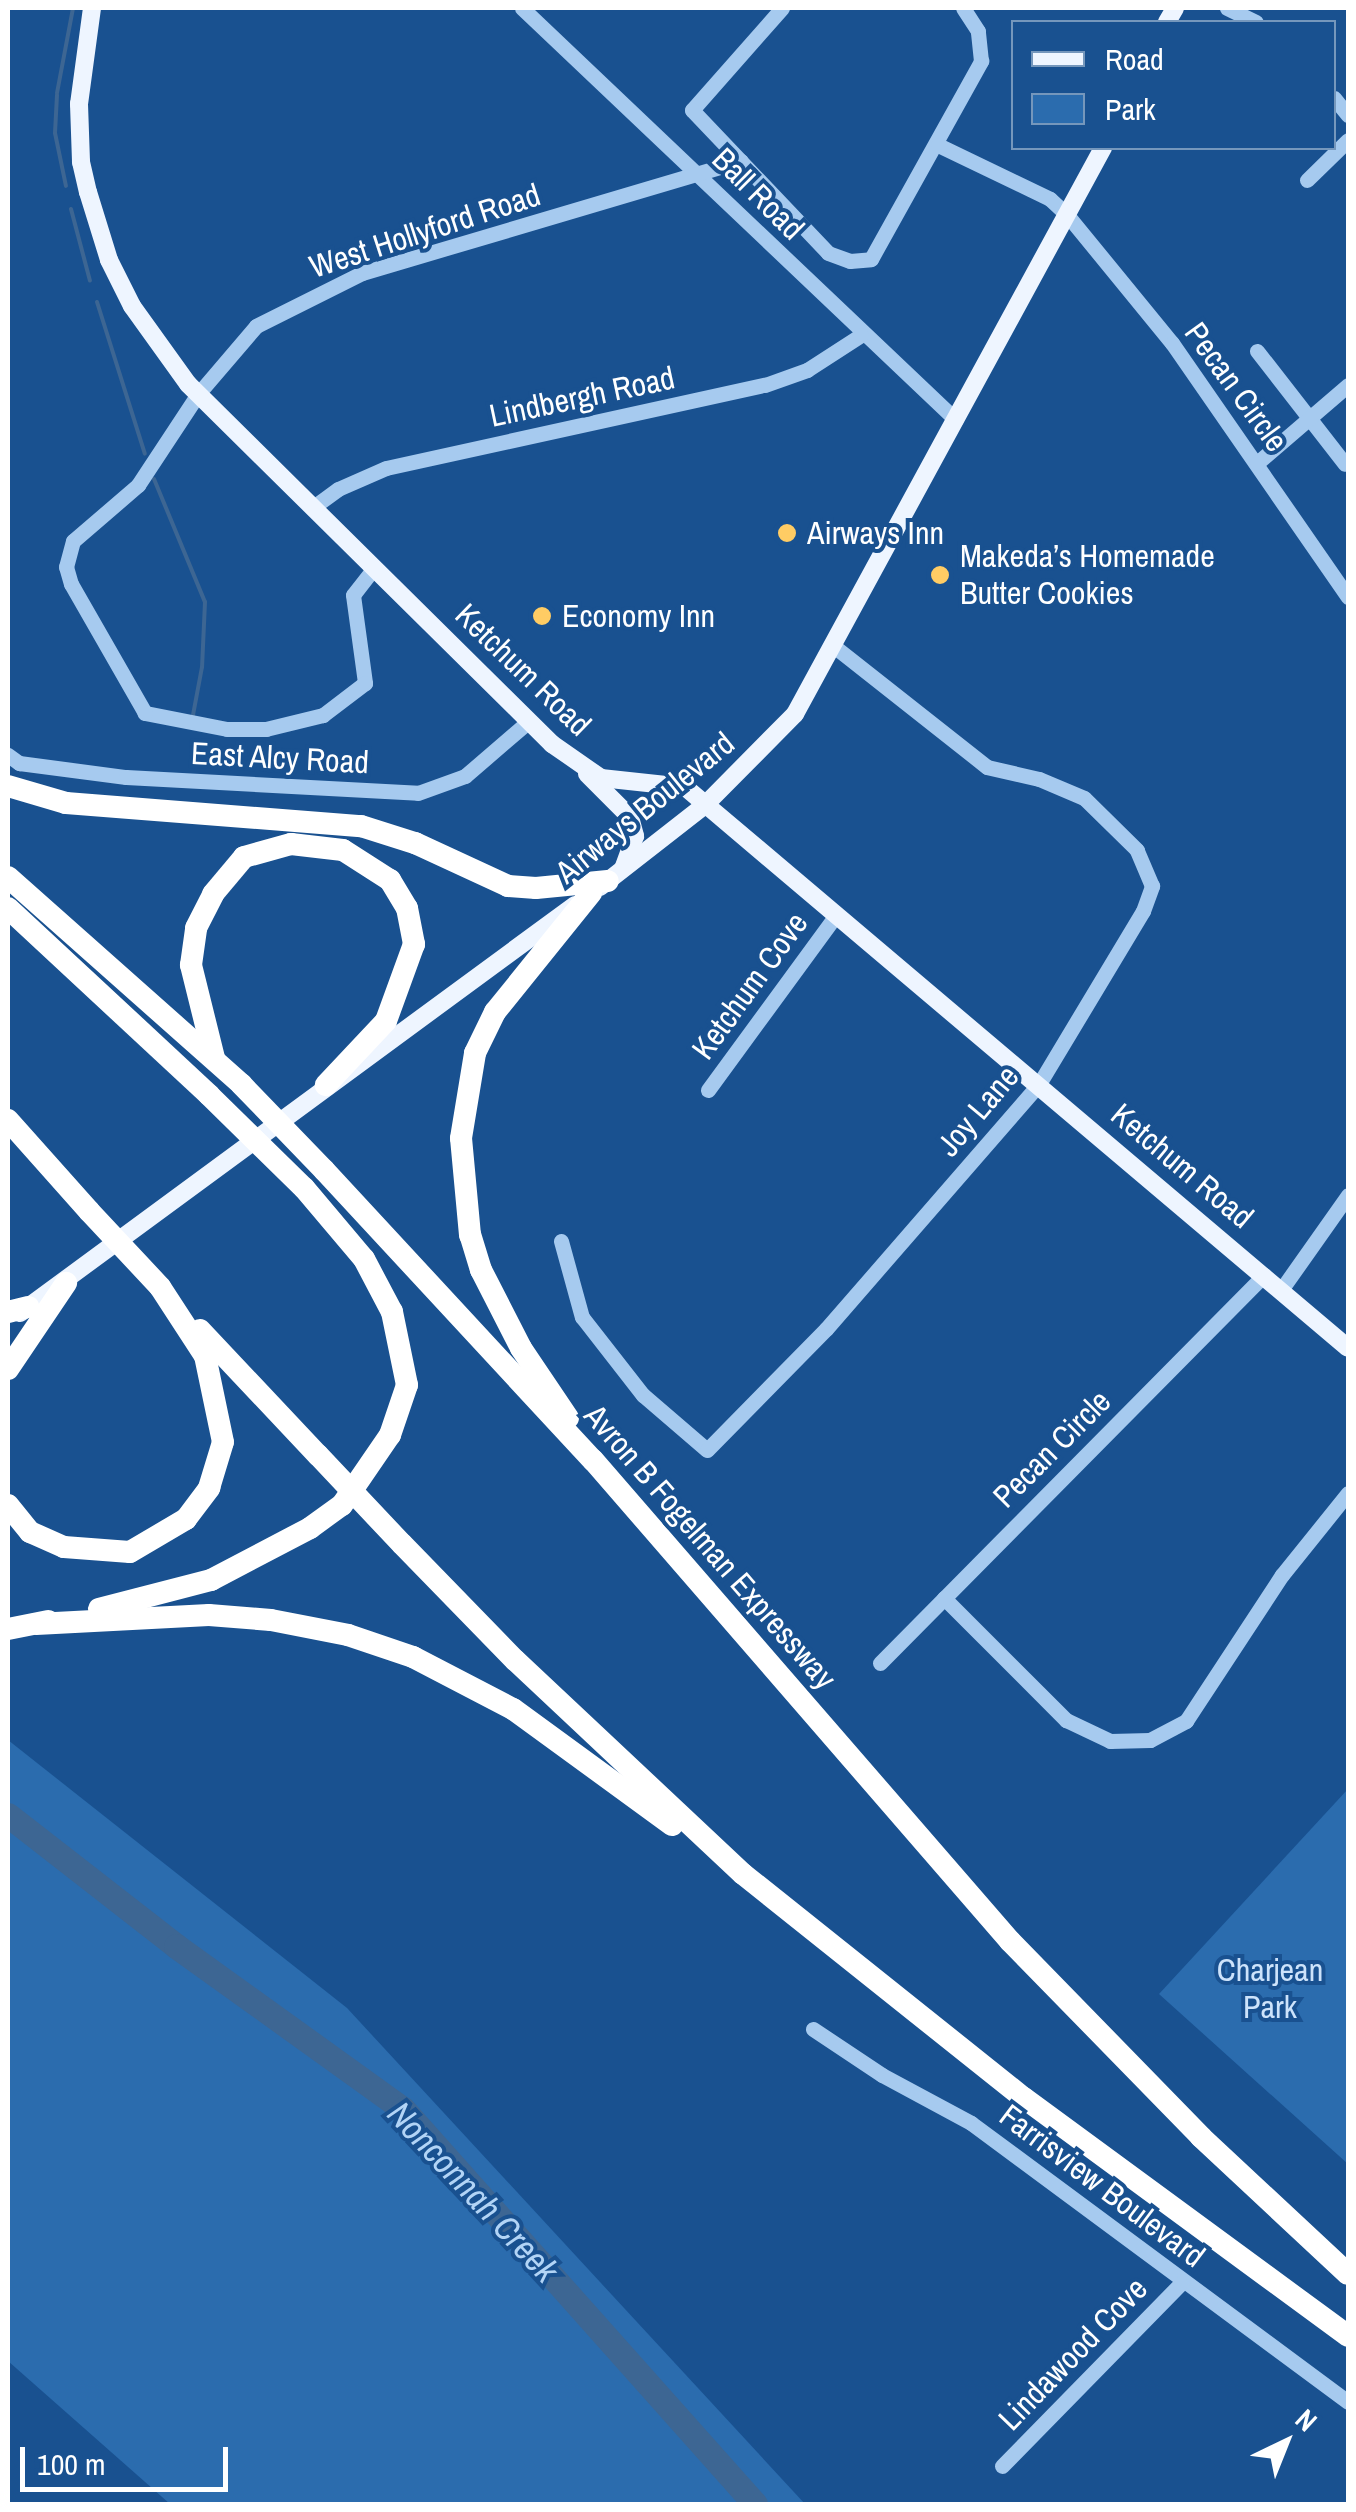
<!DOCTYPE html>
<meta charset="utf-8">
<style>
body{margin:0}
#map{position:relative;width:1356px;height:2512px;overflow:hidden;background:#195190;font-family:"Archivo Narrow",sans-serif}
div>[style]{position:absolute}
.green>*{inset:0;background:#2b6cae}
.stream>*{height:4px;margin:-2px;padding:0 2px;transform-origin:2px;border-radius:2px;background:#3d6693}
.river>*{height:25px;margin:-12.5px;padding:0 12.5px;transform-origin:12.5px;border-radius:12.5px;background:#3d6693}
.minor>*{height:15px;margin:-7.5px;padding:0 7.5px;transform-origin:7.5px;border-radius:7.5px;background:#a6caef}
.major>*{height:18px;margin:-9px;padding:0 9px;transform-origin:9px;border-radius:9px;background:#eef5ff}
.highway>*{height:22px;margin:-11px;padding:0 11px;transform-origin:11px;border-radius:11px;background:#fff}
.highway-bridge>*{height:22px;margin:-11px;padding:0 11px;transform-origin:11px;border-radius:11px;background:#fff}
.dots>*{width:28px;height:28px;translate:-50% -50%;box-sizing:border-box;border:5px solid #195190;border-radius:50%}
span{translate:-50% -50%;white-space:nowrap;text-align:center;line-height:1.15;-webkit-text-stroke:8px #195190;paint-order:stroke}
.street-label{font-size:32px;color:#fff}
.poi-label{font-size:32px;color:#fff}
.left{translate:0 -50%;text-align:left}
.park-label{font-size:32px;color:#cde3fb}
.water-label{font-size:35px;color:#b2d4f6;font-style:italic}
.frame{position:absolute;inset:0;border:10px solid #fff;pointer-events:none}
.legend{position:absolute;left:1011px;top:20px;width:325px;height:130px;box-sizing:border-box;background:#195190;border:2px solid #7597bc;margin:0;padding:12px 18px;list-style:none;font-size:30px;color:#fff}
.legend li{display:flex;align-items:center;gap:20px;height:50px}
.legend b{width:50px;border:2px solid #7597bc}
.north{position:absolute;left:1236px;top:2392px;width:100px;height:100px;-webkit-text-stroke:8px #195190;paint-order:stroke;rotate:43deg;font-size:28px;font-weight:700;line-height:40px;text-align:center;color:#fff}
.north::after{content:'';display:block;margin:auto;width:35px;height:45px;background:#fff;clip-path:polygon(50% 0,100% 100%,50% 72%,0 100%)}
.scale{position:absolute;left:20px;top:2447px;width:208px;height:45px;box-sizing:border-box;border:5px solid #fff;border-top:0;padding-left:12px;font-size:30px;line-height:35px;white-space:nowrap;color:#fff;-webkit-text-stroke:8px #195190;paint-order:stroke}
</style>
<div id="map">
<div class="green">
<div style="clip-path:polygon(8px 1740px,347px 2008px,805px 2504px,170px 2504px,8px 2361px)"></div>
<div style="clip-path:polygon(1348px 1789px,1348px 2164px,1159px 1994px)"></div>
</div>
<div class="stream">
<div style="left:57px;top:93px;width:86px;rotate:-79.3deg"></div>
<div style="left:57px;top:95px;width:38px;rotate:93deg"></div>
<div style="left:55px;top:133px;width:54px;rotate:78.3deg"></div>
<div style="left:71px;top:209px;width:74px;rotate:75.2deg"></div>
<div style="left:97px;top:302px;width:159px;rotate:72.5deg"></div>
<div style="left:154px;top:479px;width:133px;rotate:67.5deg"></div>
<div style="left:205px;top:602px;width:65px;rotate:92.6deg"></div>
<div style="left:202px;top:667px;width:49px;rotate:100.6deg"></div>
</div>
<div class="river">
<div style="left:8px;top:1815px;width:213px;rotate:37.9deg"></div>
<div style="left:176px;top:1946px;width:279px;rotate:35.7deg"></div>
<div style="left:403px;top:2109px;width:529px;rotate:48.29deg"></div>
</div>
<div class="minor">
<div style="left:522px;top:8px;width:598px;rotate:43.51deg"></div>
<div style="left:782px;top:8px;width:136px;rotate:131.4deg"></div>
<div style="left:692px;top:110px;width:197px;rotate:46.4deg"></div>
<div style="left:828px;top:253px;width:23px;rotate:20deg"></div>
<div style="left:850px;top:261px;width:21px;rotate:-5deg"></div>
<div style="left:871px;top:259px;width:227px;rotate:-60.9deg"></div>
<div style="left:981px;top:61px;width:30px;rotate:-96deg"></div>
<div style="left:978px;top:31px;width:27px;rotate:-123deg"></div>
<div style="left:1227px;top:8px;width:32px;rotate:26deg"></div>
<div style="left:1334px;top:98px;width:22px;rotate:51deg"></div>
<div style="left:938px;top:145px;width:124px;rotate:25.7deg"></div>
<div style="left:1050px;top:199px;width:25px;rotate:43deg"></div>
<div style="left:1068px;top:216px;width:164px;rotate:50.7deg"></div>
<div style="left:1172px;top:343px;width:309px;rotate:55.3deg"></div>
<div style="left:1307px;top:180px;width:57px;rotate:-44.3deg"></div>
<div style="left:1257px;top:351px;width:143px;rotate:52.1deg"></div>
<div style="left:1257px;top:463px;width:120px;rotate:-40.6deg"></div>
<div style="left:312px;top:508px;width:32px;rotate:-36deg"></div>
<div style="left:338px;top:489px;width:52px;rotate:-23.6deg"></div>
<div style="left:386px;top:468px;width:388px;rotate:-12.4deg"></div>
<div style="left:765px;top:385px;width:45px;rotate:-19.7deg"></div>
<div style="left:807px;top:370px;width:64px;rotate:-32.9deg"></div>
<div style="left:374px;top:568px;width:34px;rotate:128deg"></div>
<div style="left:353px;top:595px;width:89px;rotate:82.2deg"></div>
<div style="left:365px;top:683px;width:53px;rotate:142.7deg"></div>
<div style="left:323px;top:715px;width:59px;rotate:166.2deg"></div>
<div style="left:266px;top:729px;width:39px;rotate:180deg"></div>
<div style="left:227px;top:729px;width:84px;rotate:-169deg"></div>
<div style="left:145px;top:713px;width:149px;rotate:-119.8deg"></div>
<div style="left:71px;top:584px;width:18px;rotate:-106deg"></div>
<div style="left:66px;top:567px;width:27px;rotate:-75deg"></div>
<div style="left:73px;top:541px;width:86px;rotate:-40.7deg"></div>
<div style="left:138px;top:485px;width:109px;rotate:-56.6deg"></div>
<div style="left:198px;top:394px;width:89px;rotate:-49.5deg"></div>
<div style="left:256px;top:326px;width:119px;rotate:-26.6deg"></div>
<div style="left:362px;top:273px;width:395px;rotate:-16.5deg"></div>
<div style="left:8px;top:755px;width:14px;rotate:36deg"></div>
<div style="left:19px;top:763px;width:108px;rotate:7.5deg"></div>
<div style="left:126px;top:777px;width:292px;rotate:3.1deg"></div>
<div style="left:418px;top:793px;width:50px;rotate:-19.9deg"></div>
<div style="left:465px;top:776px;width:84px;rotate:-40.7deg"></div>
<div style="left:708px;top:1090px;width:218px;rotate:-53.8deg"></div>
<div style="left:561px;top:1241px;width:79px;rotate:74.6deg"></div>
<div style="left:582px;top:1317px;width:99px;rotate:52deg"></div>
<div style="left:643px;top:1395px;width:84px;rotate:40.7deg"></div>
<div style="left:707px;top:1450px;width:170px;rotate:-45.5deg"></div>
<div style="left:826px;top:1329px;width:325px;rotate:-49deg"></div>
<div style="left:1039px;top:1084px;width:202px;rotate:-59deg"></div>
<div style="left:1143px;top:911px;width:27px;rotate:-70deg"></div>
<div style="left:1152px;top:886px;width:39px;rotate:-113deg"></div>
<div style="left:1137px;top:850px;width:74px;rotate:-135.5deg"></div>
<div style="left:1084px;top:798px;width:49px;rotate:-157.1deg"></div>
<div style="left:1039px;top:779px;width:53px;rotate:-167deg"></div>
<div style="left:987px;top:767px;width:194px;rotate:-141.7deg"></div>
<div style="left:1281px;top:1290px;width:116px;rotate:-54.8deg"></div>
<div style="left:944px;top:1598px;width:173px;rotate:45deg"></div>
<div style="left:1066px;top:1720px;width:49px;rotate:25.5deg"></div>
<div style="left:1110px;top:1741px;width:40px;rotate:-1.4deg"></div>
<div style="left:1150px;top:1740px;width:41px;rotate:-27.8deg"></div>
<div style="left:1186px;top:1721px;width:175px;rotate:-56.7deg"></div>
<div style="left:1282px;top:1575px;width:105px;rotate:-51.2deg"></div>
<div style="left:880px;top:1663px;width:546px;rotate:-45.3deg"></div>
<div style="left:813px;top:2029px;width:83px;rotate:33.7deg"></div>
<div style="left:882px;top:2075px;width:101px;rotate:28.3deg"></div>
<div style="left:971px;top:2123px;width:469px;rotate:36.5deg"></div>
<div style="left:1002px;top:2466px;width:259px;rotate:-45.6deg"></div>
</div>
<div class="major">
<div style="left:92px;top:8px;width:97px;rotate:97.7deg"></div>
<div style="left:79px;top:104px;width:58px;rotate:88deg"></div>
<div style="left:81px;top:162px;width:31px;rotate:77deg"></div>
<div style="left:88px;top:192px;width:71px;rotate:72.8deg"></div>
<div style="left:109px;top:260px;width:51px;rotate:63.4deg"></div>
<div style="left:132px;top:306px;width:96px;rotate:54.3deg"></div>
<div style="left:188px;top:384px;width:512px;rotate:44.68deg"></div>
<div style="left:552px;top:744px;width:60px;rotate:34.8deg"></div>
<div style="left:601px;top:778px;width:84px;rotate:6.1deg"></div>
<div style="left:685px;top:787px;width:868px;rotate:40.24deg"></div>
<div style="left:1167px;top:22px;width:16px;rotate:-60deg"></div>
<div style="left:587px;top:774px;width:61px;rotate:45deg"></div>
<div style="left:630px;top:817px;width:20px;rotate:75deg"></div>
<div style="left:635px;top:836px;width:33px;rotate:110deg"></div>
<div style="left:600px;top:887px;width:133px;rotate:-38deg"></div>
<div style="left:705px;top:805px;width:128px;rotate:-45.3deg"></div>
<div style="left:795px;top:714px;width:644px;rotate:-61.45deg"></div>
<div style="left:20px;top:1313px;width:689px;rotate:-36.32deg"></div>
</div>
<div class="highway">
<div style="left:8px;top:786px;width:60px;rotate:16.3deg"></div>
<div style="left:66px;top:803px;width:296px;rotate:4.5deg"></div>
<div style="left:361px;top:826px;width:57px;rotate:17.5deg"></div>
<div style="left:415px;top:843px;width:102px;rotate:24.8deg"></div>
<div style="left:508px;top:886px;width:28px;rotate:4deg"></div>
<div style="left:536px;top:888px;width:72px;rotate:-5.6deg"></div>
<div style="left:8px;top:877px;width:312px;rotate:41.6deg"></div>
<div style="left:8px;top:908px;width:275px;rotate:42.9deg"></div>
<div style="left:214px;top:1058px;width:96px;rotate:-103.9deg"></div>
<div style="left:191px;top:965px;width:37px;rotate:-82deg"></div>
<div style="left:196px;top:928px;width:38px;rotate:-63deg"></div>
<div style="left:213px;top:894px;width:48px;rotate:-50deg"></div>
<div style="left:244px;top:857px;width:49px;rotate:-15.5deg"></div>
<div style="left:291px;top:844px;width:52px;rotate:6.6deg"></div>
<div style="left:343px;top:850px;width:56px;rotate:32.6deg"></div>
<div style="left:390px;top:880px;width:33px;rotate:59deg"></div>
<div style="left:407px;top:908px;width:37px;rotate:79deg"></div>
<div style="left:414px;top:944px;width:82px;rotate:110deg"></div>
<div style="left:386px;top:1021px;width:88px;rotate:133.2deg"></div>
<div style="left:8px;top:1120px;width:122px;rotate:48.3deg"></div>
<div style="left:324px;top:1170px;width:396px;rotate:47.2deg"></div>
<div style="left:593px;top:1460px;width:637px;rotate:49.08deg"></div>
<div style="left:1010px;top:1941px;width:274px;rotate:45.7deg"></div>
<div style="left:1201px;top:2137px;width:201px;rotate:43deg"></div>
<div style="left:8px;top:1312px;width:21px;rotate:-14deg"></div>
<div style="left:200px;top:1330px;width:172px;rotate:46.7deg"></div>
<div style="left:8px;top:1369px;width:104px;rotate:-56deg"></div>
<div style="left:568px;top:1418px;width:84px;rotate:-123.9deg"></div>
<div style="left:521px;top:1348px;width:88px;rotate:-117.1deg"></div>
<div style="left:481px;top:1270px;width:37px;rotate:-107deg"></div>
<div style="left:470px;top:1235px;width:97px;rotate:-95.3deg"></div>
<div style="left:461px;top:1138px;width:86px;rotate:-80.6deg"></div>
<div style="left:475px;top:1053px;width:46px;rotate:-64deg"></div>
<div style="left:495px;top:1012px;width:153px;rotate:-51.1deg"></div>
<div style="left:8px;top:1505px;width:35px;rotate:51deg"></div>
<div style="left:30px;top:1532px;width:37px;rotate:24deg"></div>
<div style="left:64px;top:1547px;width:66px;rotate:4.3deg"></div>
<div style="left:130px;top:1552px;width:65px;rotate:-30.5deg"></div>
<div style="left:186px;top:1519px;width:39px;rotate:-53deg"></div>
<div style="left:209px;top:1488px;width:48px;rotate:-73.1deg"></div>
<div style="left:223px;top:1442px;width:88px;rotate:-101.8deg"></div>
<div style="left:205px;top:1356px;width:82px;rotate:-123.1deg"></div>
<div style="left:402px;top:1544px;width:162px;rotate:45.8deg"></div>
<div style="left:515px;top:1660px;width:313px;rotate:43.2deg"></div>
<div style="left:743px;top:1874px;width:359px;rotate:38.6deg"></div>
<div style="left:1024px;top:2098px;width:402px;rotate:36.3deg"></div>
<div style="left:99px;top:1609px;width:116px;rotate:-14.5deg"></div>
<div style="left:211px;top:1580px;width:112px;rotate:-27.7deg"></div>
<div style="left:310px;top:1528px;width:39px;rotate:-36deg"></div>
<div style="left:342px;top:1505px;width:85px;rotate:-55.6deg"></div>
<div style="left:390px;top:1435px;width:53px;rotate:-71.2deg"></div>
<div style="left:407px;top:1385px;width:75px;rotate:-101.6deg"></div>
<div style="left:392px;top:1312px;width:60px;rotate:-117.8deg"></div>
<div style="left:364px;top:1259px;width:93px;rotate:-130.2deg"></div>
<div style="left:36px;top:1624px;width:173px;rotate:-3deg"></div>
<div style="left:209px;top:1615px;width:62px;rotate:4.6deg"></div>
<div style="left:271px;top:1620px;width:78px;rotate:11deg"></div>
<div style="left:348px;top:1635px;width:69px;rotate:18.7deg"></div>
<div style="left:413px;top:1657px;width:113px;rotate:27.5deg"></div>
<div style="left:513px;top:1709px;width:197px;rotate:36.1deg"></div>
<div style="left:8px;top:1629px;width:41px;rotate:-11.3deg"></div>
</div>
<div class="highway-bridge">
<div style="left:241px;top:1084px;width:120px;rotate:46deg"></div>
<div style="left:209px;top:1095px;width:133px;rotate:44.4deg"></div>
<div style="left:89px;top:1211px;width:104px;rotate:46.9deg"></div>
<div style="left:318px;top:1455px;width:122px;rotate:46.7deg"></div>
</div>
<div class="dots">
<div style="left:787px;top:533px;background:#ffcc64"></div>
<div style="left:940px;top:575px;background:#ffcc64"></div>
<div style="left:542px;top:616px;background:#ffcc64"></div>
</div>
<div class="street-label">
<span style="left:758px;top:194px;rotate:45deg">Ball Road</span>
<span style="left:425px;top:231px;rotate:-18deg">West Hollyford Road</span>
<span style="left:1236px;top:387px;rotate:54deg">Pecan Circle</span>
<span style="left:582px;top:397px;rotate:-12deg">Lindbergh Road</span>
<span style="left:523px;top:670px;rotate:44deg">Ketchum Road</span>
<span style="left:280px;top:758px;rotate:3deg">East Alcy Road</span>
<span style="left:645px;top:808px;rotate:-39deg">Airways Boulevard</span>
<span style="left:750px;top:986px;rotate:-54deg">Ketchum Cove</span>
<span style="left:978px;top:1111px;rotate:-50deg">Joy Lane</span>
<span style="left:1182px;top:1166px;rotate:40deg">Ketchum Road</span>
<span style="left:1052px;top:1449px;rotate:-45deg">Pecan Circle</span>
<span style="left:710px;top:1547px;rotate:49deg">Avron B Fogelman Expressway</span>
<span style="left:1102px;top:2186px;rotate:37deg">Farrisview Boulevard</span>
<span style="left:1073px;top:2354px;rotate:-46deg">Lindawood Cove</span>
</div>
<div class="poi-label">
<span class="left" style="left:807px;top:533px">Airways Inn</span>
<span class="left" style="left:960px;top:575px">Makeda’s Homemade<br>Butter Cookies</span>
<span class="left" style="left:562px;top:616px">Economy Inn</span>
</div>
<div class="park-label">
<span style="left:1270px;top:1989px">Charjean<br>Park</span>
</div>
<div class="water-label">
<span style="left:473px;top:2192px;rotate:47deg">Nonconnah Creek</span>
</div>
<div class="frame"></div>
<ul class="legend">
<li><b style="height:12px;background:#eef5ff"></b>Road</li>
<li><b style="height:28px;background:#2b6cae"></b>Park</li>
</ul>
<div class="north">N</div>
<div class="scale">100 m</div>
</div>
